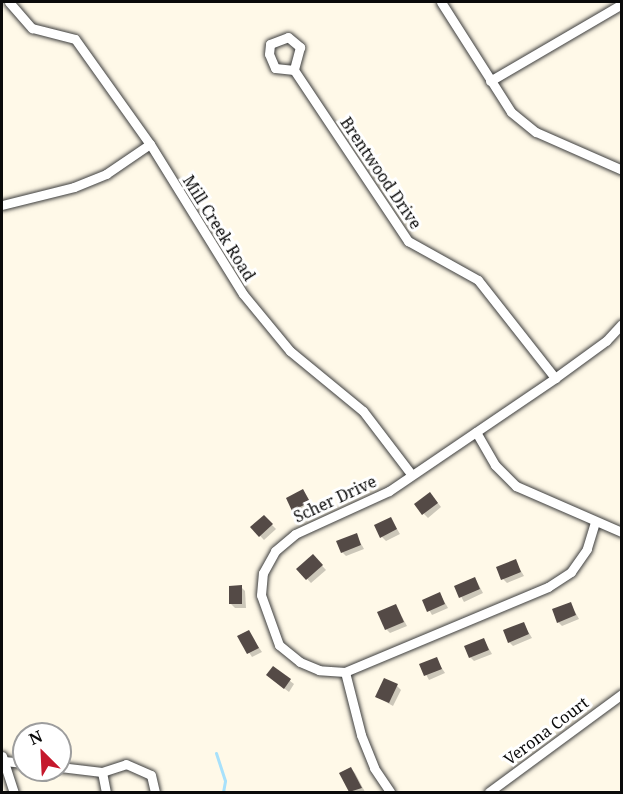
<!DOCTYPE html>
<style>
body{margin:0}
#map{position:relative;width:623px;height:794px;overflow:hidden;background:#fff9e8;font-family:"Noto Serif",serif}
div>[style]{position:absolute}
.shadow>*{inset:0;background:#0003}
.stream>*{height:3px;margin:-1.5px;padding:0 1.5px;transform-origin:1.5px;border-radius:1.5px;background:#a8e1fb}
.building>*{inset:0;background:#544a46}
.roads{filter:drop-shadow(0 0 2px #3d3d3d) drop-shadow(0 0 2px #3d3d3d)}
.minor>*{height:9px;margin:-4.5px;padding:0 4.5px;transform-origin:4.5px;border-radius:4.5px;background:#fff}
span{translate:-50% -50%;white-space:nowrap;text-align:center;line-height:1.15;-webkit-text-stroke:6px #fff;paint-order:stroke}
.street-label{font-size:16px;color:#0a0a0a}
.frame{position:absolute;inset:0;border:3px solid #0a0a0a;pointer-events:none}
.north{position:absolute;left:12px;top:722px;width:60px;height:60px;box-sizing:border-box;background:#fff;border:2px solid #9d9d9d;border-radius:50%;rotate:336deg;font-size:16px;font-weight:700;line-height:24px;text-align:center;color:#0a0a0a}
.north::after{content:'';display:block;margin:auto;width:21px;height:27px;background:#c5182c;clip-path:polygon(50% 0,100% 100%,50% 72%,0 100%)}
</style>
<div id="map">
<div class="shadow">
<div style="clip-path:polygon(303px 490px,313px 506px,297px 514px,293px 510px)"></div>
<div style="clip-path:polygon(434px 498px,441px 507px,428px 518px,424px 514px)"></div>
<div style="clip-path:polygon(264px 517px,276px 529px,264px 540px,252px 527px)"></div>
<div style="clip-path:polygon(391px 519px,400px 534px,386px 541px,382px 537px)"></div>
<div style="clip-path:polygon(356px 535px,364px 549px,346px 556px,342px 552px)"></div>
<div style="clip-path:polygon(313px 556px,326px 570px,311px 583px,298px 569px)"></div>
<div style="clip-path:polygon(515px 561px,524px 576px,507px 583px,503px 579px)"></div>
<div style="clip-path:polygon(475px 578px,483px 593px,464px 602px,456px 587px)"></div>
<div style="clip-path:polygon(241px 587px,245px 591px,246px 608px,235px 608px,231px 604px)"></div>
<div style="clip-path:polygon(440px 594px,448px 608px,432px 615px,424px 601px)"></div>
<div style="clip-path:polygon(570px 603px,579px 619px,562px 626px,558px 622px)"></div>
<div style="clip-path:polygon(396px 606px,407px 626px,390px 633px,386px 629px)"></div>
<div style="clip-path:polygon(523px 623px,532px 638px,513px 646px,509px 642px)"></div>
<div style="clip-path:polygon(248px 632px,262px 652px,252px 657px,239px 637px)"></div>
<div style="clip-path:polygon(484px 640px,492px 654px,474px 661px,470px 657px)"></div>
<div style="clip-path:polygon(436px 659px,445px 673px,429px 680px,421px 665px)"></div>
<div style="clip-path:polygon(273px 668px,294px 684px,289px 692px,272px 679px)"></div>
<div style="clip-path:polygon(397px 686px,401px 690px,393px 706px,377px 697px)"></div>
<div style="clip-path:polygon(351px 769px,355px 773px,365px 792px,351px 792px,341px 774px)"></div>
</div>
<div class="stream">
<div style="left:216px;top:753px;width:29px;rotate:72deg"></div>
<div style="left:225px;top:781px;width:11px;rotate:100deg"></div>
</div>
<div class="building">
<div style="clip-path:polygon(303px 489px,310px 502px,292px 511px,286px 498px)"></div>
<div style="clip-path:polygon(430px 492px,438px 503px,422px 515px,414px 504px)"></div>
<div style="clip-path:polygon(264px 515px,273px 524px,259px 537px,250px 527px)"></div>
<div style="clip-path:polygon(391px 517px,397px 529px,380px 538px,374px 525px)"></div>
<div style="clip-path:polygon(357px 533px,361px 545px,341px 553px,336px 541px)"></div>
<div style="clip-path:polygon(313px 554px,323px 565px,306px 580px,296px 569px)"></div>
<div style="clip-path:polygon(516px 559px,521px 572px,501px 580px,496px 567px)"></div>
<div style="clip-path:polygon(475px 577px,480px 589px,459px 598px,454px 586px)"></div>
<div style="clip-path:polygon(242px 585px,242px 604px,229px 604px,229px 586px)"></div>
<div style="clip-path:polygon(440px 592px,445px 604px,427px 612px,422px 600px)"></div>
<div style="clip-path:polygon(571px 602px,576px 615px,557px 623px,552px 609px)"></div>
<div style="clip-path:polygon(396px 604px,404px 622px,385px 630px,377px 612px)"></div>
<div style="clip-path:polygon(524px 622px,529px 634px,508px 643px,503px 630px)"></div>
<div style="clip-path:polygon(249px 630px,259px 648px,247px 654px,237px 636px)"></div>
<div style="clip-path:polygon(484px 638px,489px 650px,469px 658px,464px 646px)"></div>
<div style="clip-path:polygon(437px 657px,442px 669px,424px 676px,419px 664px)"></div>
<div style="clip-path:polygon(273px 666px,291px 679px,284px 689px,266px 675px)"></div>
<div style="clip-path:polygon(384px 678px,398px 684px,389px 703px,375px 697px)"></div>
<div style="clip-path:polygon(351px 767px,362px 788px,349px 792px,339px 773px)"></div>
</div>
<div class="roads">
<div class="minor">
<div style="left:9px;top:2px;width:35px;rotate:49deg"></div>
<div style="left:32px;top:28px;width:44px;rotate:14.3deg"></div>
<div style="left:75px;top:39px;width:129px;rotate:54.5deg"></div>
<div style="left:150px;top:144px;width:176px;rotate:58.2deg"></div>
<div style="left:243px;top:294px;width:74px;rotate:50.5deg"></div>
<div style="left:290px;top:351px;width:94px;rotate:39.4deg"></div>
<div style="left:363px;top:411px;width:79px;rotate:52.7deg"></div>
<div style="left:441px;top:2px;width:130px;rotate:57.5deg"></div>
<div style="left:511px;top:112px;width:32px;rotate:39deg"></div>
<div style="left:536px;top:132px;width:94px;rotate:23.8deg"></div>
<div style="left:294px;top:70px;width:19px;rotate:-174deg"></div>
<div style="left:275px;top:68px;width:15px;rotate:-113deg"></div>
<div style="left:269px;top:54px;width:10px;rotate:-84deg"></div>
<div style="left:270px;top:44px;width:19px;rotate:-21deg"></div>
<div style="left:288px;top:37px;width:16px;rotate:40deg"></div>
<div style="left:300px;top:47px;width:24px;rotate:105deg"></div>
<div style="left:294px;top:70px;width:206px;rotate:56.3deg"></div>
<div style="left:408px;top:241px;width:80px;rotate:29.1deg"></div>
<div style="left:478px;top:280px;width:125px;rotate:51.8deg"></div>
<div style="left:490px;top:81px;width:153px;rotate:-30.3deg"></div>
<div style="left:2px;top:205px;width:74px;rotate:-14deg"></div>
<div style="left:74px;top:187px;width:35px;rotate:-22deg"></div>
<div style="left:106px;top:174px;width:53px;rotate:-34.3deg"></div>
<div style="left:476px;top:432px;width:38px;rotate:60deg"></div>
<div style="left:495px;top:465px;width:30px;rotate:45deg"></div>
<div style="left:516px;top:486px;width:116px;rotate:23.5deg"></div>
<div style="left:595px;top:522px;width:28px;rotate:107deg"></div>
<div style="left:587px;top:549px;width:28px;rotate:125deg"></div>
<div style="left:571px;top:572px;width:27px;rotate:147deg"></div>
<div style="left:548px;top:587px;width:220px;rotate:157.3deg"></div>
<div style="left:345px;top:672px;width:26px;rotate:-176deg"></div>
<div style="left:319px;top:670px;width:21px;rotate:-157deg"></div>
<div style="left:300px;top:662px;width:27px;rotate:-141deg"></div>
<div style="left:279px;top:645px;width:53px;rotate:-109.8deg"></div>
<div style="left:261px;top:595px;width:22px;rotate:-85deg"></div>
<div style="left:263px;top:573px;width:25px;rotate:-61deg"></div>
<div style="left:275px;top:551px;width:26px;rotate:-40deg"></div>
<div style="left:295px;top:534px;width:103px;rotate:-24.6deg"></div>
<div style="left:389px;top:491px;width:201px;rotate:-34.2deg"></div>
<div style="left:555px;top:378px;width:63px;rotate:-36deg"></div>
<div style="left:606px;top:341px;width:23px;rotate:-47deg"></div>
<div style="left:345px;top:672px;width:65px;rotate:75.7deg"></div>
<div style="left:361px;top:735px;width:35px;rotate:68deg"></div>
<div style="left:374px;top:768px;width:29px;rotate:56deg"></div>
<div style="left:2px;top:756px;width:38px;rotate:72deg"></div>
<div style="left:4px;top:761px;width:20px;rotate:6deg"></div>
<div style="left:60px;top:767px;width:42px;rotate:6.8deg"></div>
<div style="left:102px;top:772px;width:25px;rotate:-18deg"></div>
<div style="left:126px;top:764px;width:27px;rotate:24deg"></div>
<div style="left:151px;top:775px;width:17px;rotate:77deg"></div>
<div style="left:102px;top:772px;width:20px;rotate:79deg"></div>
<div style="left:489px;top:792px;width:165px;rotate:-36.4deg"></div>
</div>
</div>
<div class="street-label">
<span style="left:381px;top:173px;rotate:56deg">Brentwood Drive</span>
<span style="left:219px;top:228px;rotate:58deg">Mill Creek Road</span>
<span style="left:335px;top:499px;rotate:-25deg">Scher Drive</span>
<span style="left:546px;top:731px;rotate:-37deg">Verona Court</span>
</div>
<div class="frame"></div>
<div class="north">N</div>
</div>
